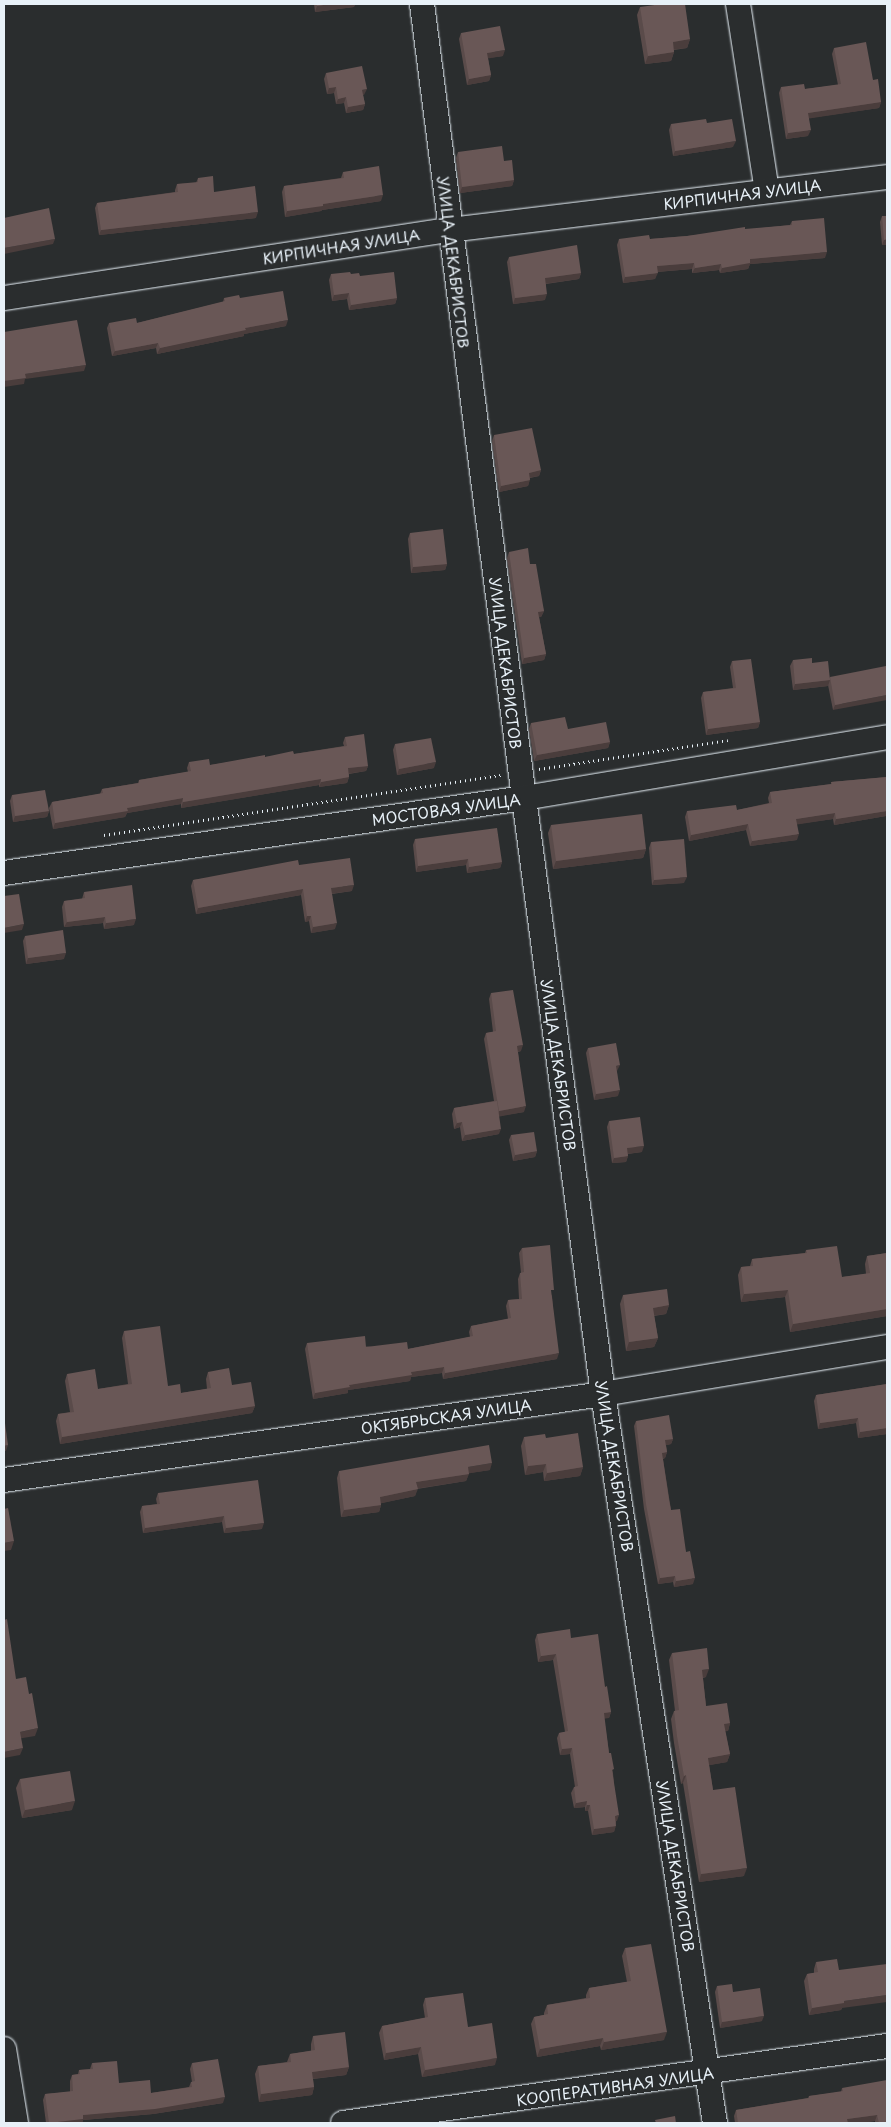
<!DOCTYPE html>
<meta charset="utf-8">
<style>
body{margin:0}
#map{position:relative;width:891px;height:2127px;overflow:hidden;background:#2a2d2e;font-family:"Playpen Sans",sans-serif}
div>[style]{position:absolute}
.path>*{height:3px;margin-top:-1.5px;transform-origin:0;background:repeating-linear-gradient(90deg,#e8f1f8 0 1px,transparent 0 5px)}
.roads{filter:drop-shadow(0 0 1px #e8f1f8) drop-shadow(0 0 1px #e8f1f8)}
.minor>*{height:24px;margin:-12px;padding:0 12px;transform-origin:12px;border-radius:12px;background:#2a2d2e}
.wall>*{inset:0;background:#5a4b4a}
.shaded-wall>*{inset:0;background:#4a3d3c}
.building>*{inset:0;background:#695756}
span{translate:-50% -50%;white-space:nowrap;text-align:center;line-height:1.15;-webkit-text-stroke:4px #2a2d2e;paint-order:stroke}
.street-label{font-size:15px;color:#e8f1f8}
.frame{position:absolute;inset:0;border:5px solid #e8f1f8;pointer-events:none}
</style>
<div id="map">
<div class="path">
<div style="left:539px;top:769px;width:191px;rotate:-8.7deg"></div>
<div style="left:104px;top:835px;width:402px;rotate:-8.6deg"></div>
</div>
<div class="roads">
<div class="minor">
<div style="left:422px;top:4px;width:801px;rotate:82.68deg"></div>
<div style="left:524px;top:798px;width:601px;rotate:82.45deg"></div>
<div style="left:603px;top:1394px;width:738px;rotate:81.27deg"></div>
<div style="left:738px;top:4px;width:189px;rotate:81.2deg"></div>
<div style="left:4px;top:298px;width:451px;rotate:-8.7deg"></div>
<div style="left:450px;top:230px;width:440px;rotate:-6.9deg"></div>
<div style="left:4px;top:873px;width:525px;rotate:-8.21deg"></div>
<div style="left:524px;top:798px;width:368px;rotate:-9.5deg"></div>
<div style="left:4px;top:1480px;width:605px;rotate:-8.17deg"></div>
<div style="left:603px;top:1394px;width:288px;rotate:-9.4deg"></div>
<div style="left:4px;top:2049px;width:75px;rotate:80.8deg"></div>
<div style="left:343px;top:2123px;width:549px;rotate:-8.06deg"></div>
</div>
</div>
<div class="wall">
<div style="clip-path:polygon(314px 4px,355px 4px,354px 7px,315px 12px)"></div>
<div style="clip-path:polygon(640px 7px,690px 39px,687px 48px,674px 50px,674px 52px,671px 61px,645px 64px,637px 15px)"></div>
<div style="clip-path:polygon(461px 33px,503px 56px,488px 58px,491px 75px,489px 81px,467px 85px,459px 39px)"></div>
<div style="clip-path:polygon(834px 48px,873px 80px,881px 102px,879px 108px,809px 118px,808px 136px,786px 139px,779px 93px,781px 87px,805px 89px,838px 85px,832px 54px)"></div>
<div style="clip-path:polygon(326px 73px,364px 95px,363px 95px,365px 104px,363px 110px,346px 113px,344px 103px,336px 104px,334px 93px,327px 94px,324px 79px)"></div>
<div style="clip-path:polygon(671px 124px,733px 147px,673px 156px,669px 130px)"></div>
<div style="clip-path:polygon(458px 152px,514px 180px,512px 186px,460px 193px,456px 158px)"></div>
<div style="clip-path:polygon(343px 172px,381px 201px,322px 210px,321px 211px,285px 217px,282px 192px,284px 186px,341px 178px)"></div>
<div style="clip-path:polygon(198px 178px,214px 192px,256px 218px,99px 235px,95px 208px,97px 203px,175px 192px,175px 190px,177px 184px,196px 183px)"></div>
<div style="clip-path:polygon(882px 216px,887px 216px,887px 245px,882px 245px,880px 222px)"></div>
<div style="clip-path:polygon(792px 221px,825px 258px,750px 264px,748px 269px,720px 273px,719px 270px,692px 273px,692px 269px,657px 272px,655px 279px,623px 283px,617px 245px,619px 239px,650px 239px,687px 236px,790px 225px)"></div>
<div style="clip-path:polygon(509px 257px,581px 273px,579px 279px,546px 284px,545px 300px,513px 304px,507px 262px)"></div>
<div style="clip-path:polygon(331px 274px,351px 274px,360px 276px,397px 298px,395px 304px,349px 310px,347px 299px,332px 301px,329px 280px)"></div>
<div style="clip-path:polygon(224px 298px,240px 298px,286px 326px,244px 334px,244px 336px,157px 354px,156px 348px,112px 356px,107px 328px,109px 323px,137px 323px,223px 302px)"></div>
<div style="clip-path:polygon(494px 435px,541px 470px,539px 476px,530px 478px,528px 486px,499px 492px,492px 441px)"></div>
<div style="clip-path:polygon(410px 533px,447px 564px,445px 570px,411px 573px,408px 539px)"></div>
<div style="clip-path:polygon(509px 552px,530px 564px,544px 611px,541px 617px,539px 617px,546px 654px,544px 660px,522px 664px,507px 558px)"></div>
<div style="clip-path:polygon(793px 660px,812px 663px,830px 678px,887px 671px,833px 710px,828px 685px,828px 686px,793px 690px,790px 666px)"></div>
<div style="clip-path:polygon(732px 661px,760px 722px,758px 728px,706px 735px,701px 698px,703px 692px,733px 688px,730px 667px)"></div>
<div style="clip-path:polygon(531px 723px,568px 729px,610px 742px,608px 748px,534px 761px,529px 729px)"></div>
<div style="clip-path:polygon(345px 737px,368px 766px,366px 771px,349px 774px,349px 777px,347px 783px,319px 787px,319px 785px,181px 808px,181px 804px,127px 813px,125px 817px,53px 829px,49px 808px,52px 802px,100px 794px,102px 789px,138px 783px,139px 780px,188px 772px,187px 768px,189px 762px,210px 765px,265px 757px,294px 754px,344px 746px,343px 743px)"></div>
<div style="clip-path:polygon(395px 744px,434px 768px,397px 775px,393px 750px)"></div>
<div style="clip-path:polygon(887px 777px,887px 821px,886px 816px,834px 825px,833px 819px,797px 824px,797px 840px,750px 846px,746px 830px,689px 841px,685px 817px,687px 811px,737px 810px,769px 803px,768px 798px,770px 792px,831px 784px,831px 782px)"></div>
<div style="clip-path:polygon(12px 795px,49px 811px,47px 817px,13px 822px,10px 801px)"></div>
<div style="clip-path:polygon(551px 825px,646px 849px,643px 858px,553px 869px,548px 833px)"></div>
<div style="clip-path:polygon(415px 839px,502px 862px,500px 868px,467px 873px,466px 865px,416px 872px,413px 845px)"></div>
<div style="clip-path:polygon(651px 842px,684px 883px,652px 885px,649px 848px)"></div>
<div style="clip-path:polygon(299px 865px,352px 891px,332px 894px,335px 929px,311px 933px,309px 921px,305px 922px,301px 895px,196px 914px,191px 886px,193px 880px)"></div>
<div style="clip-path:polygon(84px 892px,134px 925px,104px 929px,103px 923px,64px 927px,62px 907px,64px 901px,82px 899px)"></div>
<div style="clip-path:polygon(25px 936px,64px 959px,26px 964px,23px 941px)"></div>
<div style="clip-path:polygon(491px 993px,521px 1051px,518px 1052px,524px 1112px,499px 1116px,499px 1134px,462px 1141px,460px 1127px,454px 1129px,452px 1114px,454px 1108px,494px 1101px,484px 1039px,486px 1033px,493px 1032px,489px 999px)"></div>
<div style="clip-path:polygon(588px 1048px,617px 1071px,618px 1096px,594px 1100px,586px 1053px)"></div>
<div style="clip-path:polygon(609px 1121px,642px 1152px,628px 1154px,628px 1156px,626px 1162px,612px 1163px,607px 1127px)"></div>
<div style="clip-path:polygon(511px 1135px,537px 1151px,535px 1157px,513px 1161px,509px 1140px)"></div>
<div style="clip-path:polygon(522px 1248px,552px 1296px,557px 1359px,443px 1379px,442px 1373px,411px 1377px,410px 1381px,348px 1390px,348px 1393px,313px 1399px,305px 1349px,307px 1343px,408px 1349px,470px 1337px,469px 1332px,471px 1326px,508px 1319px,506px 1306px,508px 1300px,519px 1299px,518px 1279px,520px 1273px,521px 1273px,519px 1253px)"></div>
<div style="clip-path:polygon(806px 1250px,842px 1277px,866px 1274px,865px 1264px,867px 1256px,887px 1253px,887px 1316px,790px 1332px,785px 1297px,741px 1302px,738px 1275px,741px 1267px,750px 1266px,752px 1259px,805px 1253px)"></div>
<div style="clip-path:polygon(623px 1295px,669px 1305px,666px 1314px,654px 1316px,658px 1338px,654px 1347px,626px 1351px,620px 1304px)"></div>
<div style="clip-path:polygon(124px 1331px,168px 1386px,181px 1393px,207px 1389px,206px 1379px,208px 1372px,232px 1385px,255px 1406px,252px 1413px,60px 1444px,56px 1421px,58px 1414px,70px 1412px,65px 1381px,67px 1374px,98px 1389px,128px 1384px,122px 1338px)"></div>
<div style="clip-path:polygon(887px 1384px,887px 1434px,858px 1438px,856px 1423px,818px 1429px,814px 1401px,816px 1395px)"></div>
<div style="clip-path:polygon(636px 1421px,673px 1439px,671px 1444px,666px 1445px,667px 1452px,665px 1458px,663px 1459px,671px 1510px,686px 1552px,693px 1584px,674px 1587px,673px 1582px,658px 1584px,644px 1509px,634px 1426px)"></div>
<div style="clip-path:polygon(524px 1437px,546px 1438px,583px 1467px,580px 1476px,544px 1481px,543px 1472px,525px 1475px,521px 1446px)"></div>
<div style="clip-path:polygon(490px 1470px,469px 1473px,466px 1481px,417px 1489px,415px 1496px,381px 1503px,381px 1505px,379px 1512px,341px 1517px,337px 1478px,339px 1471px)"></div>
<div style="clip-path:polygon(158px 1493px,262px 1529px,224px 1533px,222px 1522px,143px 1533px,140px 1512px,142px 1506px,157px 1504px,156px 1499px)"></div>
<div style="clip-path:polygon(537px 1634px,571px 1638px,605px 1687px,611px 1712px,609px 1718px,604px 1718px,609px 1753px,613px 1773px,617px 1821px,616px 1821px,614px 1832px,592px 1835px,588px 1811px,585px 1811px,585px 1807px,574px 1808px,571px 1793px,574px 1787px,575px 1787px,570px 1754px,560px 1755px,557px 1738px,559px 1733px,565px 1732px,553px 1660px,538px 1662px,535px 1640px)"></div>
<div style="clip-path:polygon(672px 1653px,706px 1677px,703px 1678px,706px 1706px,730px 1723px,728px 1731px,725px 1731px,730px 1754px,727px 1762px,709px 1765px,713px 1790px,744px 1876px,699px 1882px,683px 1783px,681px 1784px,674px 1743px,671px 1719px,674px 1711px,675px 1711px,669px 1660px)"></div>
<div style="clip-path:polygon(20px 1779px,72px 1810px,22px 1818px,16px 1788px)"></div>
<div style="clip-path:polygon(625px 1948px,664px 2040px,601px 2050px,600px 2046px,537px 2057px,531px 2024px,534px 2017px,544px 2015px,544px 2013px,547px 2005px,586px 1998px,586px 1995px,589px 1988px,627px 1982px,622px 1956px)"></div>
<div style="clip-path:polygon(816px 1962px,842px 2008px,841px 2010px,809px 2015px,804px 1981px,807px 1974px,814px 1973px,814px 1969px)"></div>
<div style="clip-path:polygon(717px 1986px,733px 1992px,762px 2021px,720px 2028px,715px 1992px)"></div>
<div style="clip-path:polygon(425px 1998px,468px 2027px,495px 2065px,422px 2077px,418px 2054px,384px 2060px,379px 2033px,382px 2026px,425px 2018px,423px 2005px)"></div>
<div style="clip-path:polygon(313px 2036px,349px 2067px,346px 2075px,313px 2079px,314px 2087px,312px 2095px,259px 2102px,255px 2074px,258px 2066px,287px 2062px,290px 2054px,311px 2051px,311px 2044px)"></div>
<div style="clip-path:polygon(92px 2063px,119px 2083px,151px 2093px,189px 2087px,191px 2082px,192px 2082px,190px 2069px,192px 2063px,223px 2103px,153px 2114px,83px 2120px,82px 2123px,46px 2123px,43px 2100px,45px 2094px,70px 2092px,70px 2081px,72px 2075px,78px 2074px,79px 2070px,90px 2069px)"></div>
<div style="clip-path:polygon(842px 2088px,887px 2123px,875px 2123px,875px 2121px,858px 2123px,735px 2123px,734px 2116px,736px 2110px,808px 2098px,809px 2096px,841px 2092px)"></div>
</div>
<div class="shaded-wall">
<div style="clip-path:polygon(330px 4px,355px 4px,354px 7px,315px 12px,317px 6px)"></div>
<div style="clip-path:polygon(690px 39px,687px 48px,669px 50px,673px 42px)"></div>
<div style="clip-path:polygon(505px 50px,503px 56px,485px 59px,487px 53px)"></div>
<div style="clip-path:polygon(674px 52px,671px 61px,645px 64px,648px 56px)"></div>
<div style="clip-path:polygon(491px 75px,489px 81px,467px 85px,469px 79px)"></div>
<div style="clip-path:polygon(336px 87px,334px 93px,327px 94px,329px 88px)"></div>
<div style="clip-path:polygon(367px 89px,364px 95px,360px 95px,362px 90px)"></div>
<div style="clip-path:polygon(346px 97px,344px 103px,336px 104px,338px 99px)"></div>
<div style="clip-path:polygon(881px 102px,879px 108px,806px 119px,808px 113px)"></div>
<div style="clip-path:polygon(365px 104px,363px 110px,346px 113px,348px 107px)"></div>
<div style="clip-path:polygon(811px 130px,808px 136px,786px 139px,788px 133px)"></div>
<div style="clip-path:polygon(736px 141px,733px 147px,673px 156px,675px 151px)"></div>
<div style="clip-path:polygon(514px 180px,512px 186px,460px 193px,462px 187px)"></div>
<div style="clip-path:polygon(383px 195px,381px 201px,322px 210px,321px 211px,285px 217px,287px 211px,323px 204px)"></div>
<div style="clip-path:polygon(258px 212px,256px 218px,99px 235px,101px 230px)"></div>
<div style="clip-path:polygon(55px 239px,53px 244px,4px 254px,4px 248px)"></div>
<div style="clip-path:polygon(887px 239px,887px 245px,882px 245px,884px 240px)"></div>
<div style="clip-path:polygon(827px 252px,825px 258px,750px 264px,748px 269px,720px 273px,722px 268px,750px 259px)"></div>
<div style="clip-path:polygon(694px 263px,692px 269px,655px 272px,657px 266px)"></div>
<div style="clip-path:polygon(721px 264px,719px 270px,692px 273px,695px 268px)"></div>
<div style="clip-path:polygon(581px 273px,579px 279px,543px 284px,545px 278px)"></div>
<div style="clip-path:polygon(658px 273px,655px 279px,623px 283px,625px 277px)"></div>
<div style="clip-path:polygon(349px 293px,347px 299px,332px 301px,334px 295px)"></div>
<div style="clip-path:polygon(547px 294px,545px 300px,513px 304px,515px 298px)"></div>
<div style="clip-path:polygon(397px 298px,395px 304px,349px 310px,351px 305px)"></div>
<div style="clip-path:polygon(288px 320px,286px 326px,244px 334px,244px 336px,157px 354px,160px 348px,245px 328px)"></div>
<div style="clip-path:polygon(158px 343px,156px 348px,112px 356px,115px 351px)"></div>
<div style="clip-path:polygon(86px 365px,84px 371px,25px 379px,24px 384px,4px 387px,4px 381px,25px 374px)"></div>
<div style="clip-path:polygon(541px 470px,539px 476px,527px 478px,529px 473px)"></div>
<div style="clip-path:polygon(530px 480px,528px 486px,499px 492px,501px 486px)"></div>
<div style="clip-path:polygon(447px 564px,445px 570px,411px 573px,413px 567px)"></div>
<div style="clip-path:polygon(544px 611px,541px 617px,536px 618px,538px 612px)"></div>
<div style="clip-path:polygon(546px 654px,544px 660px,522px 664px,524px 658px)"></div>
<div style="clip-path:polygon(830px 680px,828px 686px,793px 690px,795px 684px)"></div>
<div style="clip-path:polygon(887px 695px,887px 700px,833px 710px,835px 705px)"></div>
<div style="clip-path:polygon(760px 722px,758px 728px,706px 735px,708px 729px)"></div>
<div style="clip-path:polygon(610px 742px,608px 748px,534px 761px,537px 755px)"></div>
<div style="clip-path:polygon(436px 762px,434px 768px,397px 775px,399px 769px)"></div>
<div style="clip-path:polygon(368px 766px,366px 771px,346px 774px,348px 768px)"></div>
<div style="clip-path:polygon(349px 777px,347px 783px,319px 787px,321px 782px)"></div>
<div style="clip-path:polygon(321px 779px,319px 785px,181px 808px,183px 802px)"></div>
<div style="clip-path:polygon(183px 798px,181px 804px,127px 813px,125px 817px,53px 829px,55px 823px,127px 808px)"></div>
<div style="clip-path:polygon(49px 811px,47px 817px,13px 822px,15px 816px)"></div>
<div style="clip-path:polygon(887px 811px,886px 816px,834px 825px,836px 819px)"></div>
<div style="clip-path:polygon(835px 813px,833px 819px,794px 825px,796px 819px)"></div>
<div style="clip-path:polygon(748px 824px,746px 830px,689px 841px,691px 835px)"></div>
<div style="clip-path:polygon(799px 834px,797px 840px,750px 846px,752px 841px)"></div>
<div style="clip-path:polygon(646px 849px,643px 858px,553px 869px,556px 861px)"></div>
<div style="clip-path:polygon(468px 859px,466px 865px,416px 872px,418px 866px)"></div>
<div style="clip-path:polygon(502px 862px,500px 868px,467px 873px,469px 867px)"></div>
<div style="clip-path:polygon(687px 877px,684px 883px,652px 885px,654px 880px)"></div>
<div style="clip-path:polygon(354px 885px,352px 891px,329px 894px,331px 888px)"></div>
<div style="clip-path:polygon(303px 889px,301px 895px,196px 914px,198px 908px)"></div>
<div style="clip-path:polygon(307px 916px,311px 916px,309px 921px,305px 922px)"></div>
<div style="clip-path:polygon(105px 917px,103px 923px,64px 927px,67px 922px)"></div>
<div style="clip-path:polygon(136px 919px,134px 925px,104px 929px,106px 923px)"></div>
<div style="clip-path:polygon(337px 923px,335px 929px,311px 933px,313px 927px)"></div>
<div style="clip-path:polygon(24px 924px,22px 930px,4px 933px,4px 928px)"></div>
<div style="clip-path:polygon(66px 953px,64px 959px,26px 964px,28px 958px)"></div>
<div style="clip-path:polygon(523px 1045px,521px 1051px,515px 1052px,517px 1046px)"></div>
<div style="clip-path:polygon(620px 1065px,617px 1071px,614px 1072px,616px 1066px)"></div>
<div style="clip-path:polygon(620px 1090px,618px 1096px,594px 1100px,596px 1094px)"></div>
<div style="clip-path:polygon(526px 1106px,524px 1112px,497px 1117px,499px 1111px)"></div>
<div style="clip-path:polygon(462px 1122px,460px 1127px,454px 1129px,457px 1123px)"></div>
<div style="clip-path:polygon(501px 1129px,499px 1134px,462px 1141px,465px 1135px)"></div>
<div style="clip-path:polygon(644px 1146px,642px 1152px,625px 1154px,627px 1148px)"></div>
<div style="clip-path:polygon(537px 1151px,535px 1157px,513px 1161px,515px 1155px)"></div>
<div style="clip-path:polygon(628px 1156px,626px 1162px,612px 1163px,614px 1158px)"></div>
<div style="clip-path:polygon(788px 1290px,785px 1297px,741px 1302px,744px 1294px)"></div>
<div style="clip-path:polygon(669px 1305px,666px 1314px,650px 1316px,653px 1308px)"></div>
<div style="clip-path:polygon(887px 1309px,887px 1316px,790px 1332px,793px 1324px)"></div>
<div style="clip-path:polygon(658px 1338px,654px 1347px,626px 1351px,629px 1342px)"></div>
<div style="clip-path:polygon(559px 1353px,557px 1359px,443px 1379px,445px 1373px)"></div>
<div style="clip-path:polygon(444px 1367px,442px 1373px,411px 1377px,410px 1381px,348px 1390px,348px 1393px,313px 1399px,315px 1393px,349px 1385px,411px 1372px)"></div>
<div style="clip-path:polygon(255px 1406px,252px 1413px,60px 1444px,62px 1437px)"></div>
<div style="clip-path:polygon(858px 1418px,856px 1423px,818px 1429px,820px 1423px)"></div>
<div style="clip-path:polygon(887px 1428px,887px 1434px,858px 1438px,860px 1432px)"></div>
<div style="clip-path:polygon(673px 1439px,671px 1444px,663px 1446px,665px 1440px)"></div>
<div style="clip-path:polygon(8px 1445px,6px 1451px,4px 1451px,4px 1446px)"></div>
<div style="clip-path:polygon(667px 1452px,665px 1458px,660px 1459px,662px 1453px)"></div>
<div style="clip-path:polygon(492px 1463px,490px 1470px,465px 1474px,468px 1467px)"></div>
<div style="clip-path:polygon(546px 1464px,543px 1472px,525px 1475px,528px 1466px)"></div>
<div style="clip-path:polygon(583px 1467px,580px 1476px,544px 1481px,547px 1473px)"></div>
<div style="clip-path:polygon(469px 1474px,466px 1481px,414px 1489px,416px 1482px)"></div>
<div style="clip-path:polygon(418px 1489px,415px 1496px,378px 1504px,380px 1497px)"></div>
<div style="clip-path:polygon(381px 1505px,379px 1512px,341px 1517px,344px 1510px)"></div>
<div style="clip-path:polygon(224px 1516px,222px 1522px,143px 1533px,145px 1528px)"></div>
<div style="clip-path:polygon(264px 1523px,262px 1529px,224px 1533px,226px 1528px)"></div>
<div style="clip-path:polygon(14px 1541px,11px 1550px,4px 1551px,4px 1543px)"></div>
<div style="clip-path:polygon(675px 1576px,673px 1582px,658px 1584px,660px 1578px)"></div>
<div style="clip-path:polygon(695px 1578px,693px 1584px,674px 1587px,676px 1581px)"></div>
<div style="clip-path:polygon(556px 1654px,553px 1660px,538px 1662px,541px 1656px)"></div>
<div style="clip-path:polygon(709px 1669px,706px 1677px,699px 1678px,702px 1670px)"></div>
<div style="clip-path:polygon(611px 1712px,609px 1718px,602px 1719px,604px 1713px)"></div>
<div style="clip-path:polygon(730px 1723px,728px 1731px,721px 1732px,724px 1724px)"></div>
<div style="clip-path:polygon(38px 1728px,35px 1736px,17px 1739px,20px 1732px)"></div>
<div style="clip-path:polygon(23px 1748px,20px 1755px,4px 1758px,4px 1752px)"></div>
<div style="clip-path:polygon(572px 1748px,570px 1754px,560px 1755px,562px 1749px)"></div>
<div style="clip-path:polygon(730px 1754px,727px 1762px,705px 1766px,708px 1758px)"></div>
<div style="clip-path:polygon(686px 1775px,683px 1783px,681px 1784px,684px 1776px)"></div>
<div style="clip-path:polygon(75px 1801px,72px 1810px,22px 1818px,25px 1810px)"></div>
<div style="clip-path:polygon(587px 1801px,585px 1807px,574px 1808px,576px 1803px)"></div>
<div style="clip-path:polygon(587px 1805px,590px 1805px,588px 1811px,585px 1811px)"></div>
<div style="clip-path:polygon(619px 1815px,617px 1821px,613px 1822px,615px 1816px)"></div>
<div style="clip-path:polygon(616px 1826px,614px 1832px,592px 1835px,594px 1829px)"></div>
<div style="clip-path:polygon(747px 1868px,744px 1876px,699px 1882px,701px 1874px)"></div>
<div style="clip-path:polygon(887px 1995px,887px 2002px,842px 2008px,841px 2010px,809px 2015px,812px 2008px,844px 2001px)"></div>
<div style="clip-path:polygon(764px 2016px,762px 2021px,720px 2028px,722px 2022px)"></div>
<div style="clip-path:polygon(667px 2032px,664px 2040px,601px 2050px,604px 2042px)"></div>
<div style="clip-path:polygon(603px 2038px,600px 2046px,537px 2057px,540px 2049px)"></div>
<div style="clip-path:polygon(421px 2047px,418px 2054px,384px 2060px,386px 2053px)"></div>
<div style="clip-path:polygon(497px 2058px,495px 2065px,422px 2077px,425px 2070px)"></div>
<div style="clip-path:polygon(349px 2067px,346px 2075px,310px 2079px,312px 2072px)"></div>
<div style="clip-path:polygon(314px 2087px,312px 2095px,259px 2102px,261px 2094px)"></div>
<div style="clip-path:polygon(225px 2097px,223px 2103px,153px 2114px,83px 2120px,82px 2123px,48px 2123px,83px 2115px)"></div>
<div style="clip-path:polygon(877px 2115px,875px 2121px,858px 2123px,845px 2123px,847px 2119px)"></div>
</div>
<div class="building">
<div style="clip-path:polygon(317px 4px,330px 4px,317px 6px)"></div>
<div style="clip-path:polygon(662px 4px,685px 4px,690px 39px,673px 42px,674px 52px,648px 56px,640px 7px)"></div>
<div style="clip-path:polygon(500px 26px,505px 50px,487px 53px,491px 75px,469px 79px,461px 33px)"></div>
<div style="clip-path:polygon(866px 42px,873px 80px,878px 79px,881px 102px,808px 113px,811px 130px,788px 133px,781px 87px,804px 84px,805px 89px,841px 84px,834px 48px)"></div>
<div style="clip-path:polygon(362px 66px,367px 89px,362px 90px,365px 104px,348px 107px,346px 97px,338px 99px,336px 87px,329px 88px,326px 73px)"></div>
<div style="clip-path:polygon(706px 119px,707px 123px,732px 119px,736px 141px,675px 151px,671px 124px)"></div>
<div style="clip-path:polygon(502px 146px,504px 161px,512px 160px,514px 180px,462px 187px,458px 152px)"></div>
<div style="clip-path:polygon(379px 166px,383px 195px,323px 204px,323px 206px,287px 211px,284px 186px,344px 178px,343px 172px)"></div>
<div style="clip-path:polygon(213px 176px,214px 192px,255px 186px,258px 212px,101px 230px,97px 203px,178px 192px,177px 184px,198px 182px,198px 178px)"></div>
<div style="clip-path:polygon(49px 208px,55px 239px,4px 248px,4px 218px)"></div>
<div style="clip-path:polygon(882px 216px,887px 216px,887px 239px,884px 240px)"></div>
<div style="clip-path:polygon(824px 218px,827px 252px,750px 259px,750px 263px,722px 268px,721px 264px,695px 268px,694px 263px,657px 266px,658px 273px,625px 277px,619px 239px,649px 235px,650px 239px,687px 236px,745px 227px,745px 229px,792px 225px,792px 221px)"></div>
<div style="clip-path:polygon(577px 245px,581px 273px,545px 278px,547px 294px,515px 298px,509px 257px)"></div>
<div style="clip-path:polygon(350px 272px,351px 274px,359px 273px,360px 276px,394px 272px,397px 298px,351px 305px,349px 293px,334px 295px,331px 274px)"></div>
<div style="clip-path:polygon(283px 291px,288px 320px,245px 328px,246px 330px,160px 348px,158px 343px,115px 351px,109px 323px,136px 318px,137px 323px,225px 301px,224px 298px,239px 295px,240px 298px)"></div>
<div style="clip-path:polygon(77px 320px,86px 365px,25px 374px,26px 378px,4px 381px,4px 332px)"></div>
<div style="clip-path:polygon(532px 428px,541px 470px,529px 473px,530px 480px,501px 486px,494px 435px)"></div>
<div style="clip-path:polygon(443px 529px,447px 564px,413px 567px,410px 533px)"></div>
<div style="clip-path:polygon(528px 548px,530px 564px,536px 564px,544px 611px,538px 612px,546px 654px,524px 658px,509px 552px)"></div>
<div style="clip-path:polygon(812px 658px,812px 663px,828px 661px,830px 680px,795px 684px,793px 660px)"></div>
<div style="clip-path:polygon(751px 659px,760px 722px,708px 729px,703px 692px,736px 688px,732px 661px)"></div>
<div style="clip-path:polygon(886px 666px,887px 671px,887px 695px,835px 705px,830px 677px)"></div>
<div style="clip-path:polygon(565px 717px,568px 729px,606px 722px,610px 742px,537px 755px,531px 723px)"></div>
<div style="clip-path:polygon(364px 734px,368px 766px,348px 768px,349px 777px,321px 782px,321px 779px,183px 802px,183px 798px,127px 808px,128px 811px,55px 823px,52px 802px,103px 793px,102px 789px,139px 783px,139px 780px,191px 771px,189px 762px,209px 759px,210px 765px,265px 755px,265px 757px,293px 751px,294px 754px,347px 746px,345px 737px)"></div>
<div style="clip-path:polygon(431px 738px,436px 762px,399px 769px,395px 744px)"></div>
<div style="clip-path:polygon(887px 777px,887px 811px,836px 819px,835px 813px,796px 819px,799px 834px,752px 841px,748px 824px,691px 835px,687px 811px,736px 805px,737px 810px,772px 803px,770px 792px,832px 784px,831px 782px)"></div>
<div style="clip-path:polygon(45px 790px,49px 811px,15px 816px,12px 795px)"></div>
<div style="clip-path:polygon(642px 814px,646px 849px,556px 861px,551px 825px)"></div>
<div style="clip-path:polygon(497px 828px,502px 862px,469px 867px,468px 859px,418px 866px,415px 839px)"></div>
<div style="clip-path:polygon(684px 839px,687px 877px,654px 880px,651px 842px)"></div>
<div style="clip-path:polygon(350px 858px,354px 885px,331px 888px,337px 923px,313px 927px,311px 916px,307px 916px,303px 889px,198px 908px,193px 880px,298px 860px,299px 865px)"></div>
<div style="clip-path:polygon(132px 885px,136px 919px,106px 923px,105px 917px,67px 922px,64px 901px,85px 898px,84px 892px)"></div>
<div style="clip-path:polygon(19px 894px,24px 924px,4px 928px,4px 896px)"></div>
<div style="clip-path:polygon(63px 930px,66px 953px,28px 958px,25px 936px)"></div>
<div style="clip-path:polygon(513px 990px,523px 1045px,517px 1046px,526px 1106px,499px 1111px,486px 1033px,496px 1031px,491px 993px)"></div>
<div style="clip-path:polygon(616px 1043px,620px 1065px,616px 1066px,620px 1090px,596px 1094px,588px 1048px)"></div>
<div style="clip-path:polygon(497px 1101px,501px 1129px,465px 1135px,462px 1122px,457px 1123px,454px 1108px)"></div>
<div style="clip-path:polygon(640px 1117px,644px 1146px,627px 1148px,628px 1156px,614px 1158px,609px 1121px)"></div>
<div style="clip-path:polygon(534px 1132px,537px 1151px,515px 1155px,511px 1135px)"></div>
<div style="clip-path:polygon(550px 1245px,554px 1290px,551px 1290px,559px 1353px,445px 1373px,444px 1367px,411px 1372px,412px 1375px,349px 1385px,350px 1387px,315px 1393px,307px 1343px,365px 1336px,366px 1347px,407px 1342px,408px 1349px,473px 1336px,471px 1326px,511px 1318px,508px 1300px,522px 1299px,520px 1273px,524px 1272px,522px 1248px)"></div>
<div style="clip-path:polygon(837px 1246px,842px 1277px,870px 1273px,867px 1256px,887px 1253px,887px 1309px,793px 1324px,788px 1290px,744px 1294px,741px 1267px,753px 1266px,752px 1259px,807px 1253px,806px 1250px)"></div>
<div style="clip-path:polygon(667px 1289px,669px 1305px,653px 1308px,658px 1338px,629px 1342px,623px 1295px)"></div>
<div style="clip-path:polygon(160px 1326px,168px 1386px,180px 1384px,181px 1393px,211px 1388px,208px 1372px,229px 1368px,232px 1385px,251px 1382px,255px 1406px,62px 1437px,58px 1414px,74px 1412px,67px 1374px,95px 1369px,98px 1389px,132px 1384px,124px 1331px)"></div>
<div style="clip-path:polygon(887px 1384px,887px 1428px,860px 1432px,858px 1418px,820px 1423px,816px 1395px)"></div>
<div style="clip-path:polygon(669px 1415px,673px 1439px,665px 1440px,667px 1452px,662px 1453px,669px 1500px,671px 1510px,680px 1509px,686px 1552px,690px 1551px,695px 1578px,676px 1581px,675px 1576px,660px 1578px,646px 1504px,636px 1421px)"></div>
<div style="clip-path:polygon(4px 1416px,8px 1445px,4px 1446px)"></div>
<div style="clip-path:polygon(578px 1433px,583px 1467px,547px 1473px,546px 1464px,528px 1466px,524px 1437px,545px 1434px,546px 1438px)"></div>
<div style="clip-path:polygon(489px 1445px,492px 1463px,468px 1467px,469px 1474px,416px 1482px,418px 1489px,380px 1497px,381px 1505px,344px 1510px,339px 1471px)"></div>
<div style="clip-path:polygon(258px 1480px,264px 1523px,226px 1528px,224px 1516px,145px 1528px,142px 1506px,160px 1504px,158px 1493px)"></div>
<div style="clip-path:polygon(8px 1508px,14px 1541px,4px 1543px,4px 1509px)"></div>
<div style="clip-path:polygon(7px 1619px,16px 1679px,26px 1677px,29px 1694px,32px 1693px,38px 1728px,20px 1732px,23px 1748px,4px 1752px,4px 1620px)"></div>
<div style="clip-path:polygon(570px 1629px,571px 1638px,598px 1634px,605px 1687px,607px 1686px,611px 1712px,604px 1713px,609px 1753px,611px 1753px,614px 1769px,612px 1770px,619px 1815px,615px 1816px,616px 1826px,594px 1829px,590px 1805px,587px 1805px,587px 1801px,576px 1803px,574px 1787px,578px 1786px,572px 1748px,562px 1749px,559px 1733px,568px 1731px,556px 1654px,541px 1656px,537px 1634px)"></div>
<div style="clip-path:polygon(707px 1648px,709px 1669px,702px 1670px,706px 1706px,727px 1703px,730px 1723px,724px 1724px,730px 1754px,708px 1758px,713px 1790px,735px 1787px,747px 1868px,701px 1874px,686px 1775px,684px 1776px,677px 1736px,674px 1711px,679px 1710px,672px 1653px)"></div>
<div style="clip-path:polygon(70px 1771px,75px 1801px,25px 1810px,20px 1779px)"></div>
<div style="clip-path:polygon(651px 1944px,667px 2032px,604px 2042px,603px 2038px,540px 2049px,534px 2017px,548px 2014px,547px 2005px,590px 1998px,589px 1988px,631px 1981px,625px 1948px)"></div>
<div style="clip-path:polygon(837px 1959px,839px 1970px,887px 1964px,887px 1995px,844px 2001px,844px 2003px,812px 2008px,807px 1974px,818px 1972px,816px 1962px)"></div>
<div style="clip-path:polygon(732px 1984px,733px 1992px,760px 1988px,764px 2016px,722px 2022px,717px 1986px)"></div>
<div style="clip-path:polygon(463px 1993px,468px 2027px,492px 2023px,497px 2058px,425px 2070px,421px 2047px,386px 2053px,382px 2026px,428px 2017px,425px 1998px)"></div>
<div style="clip-path:polygon(345px 2032px,349px 2067px,312px 2072px,314px 2087px,261px 2094px,258px 2066px,291px 2062px,290px 2054px,315px 2050px,313px 2036px)"></div>
<div style="clip-path:polygon(218px 2059px,225px 2097px,155px 2109px,83px 2115px,83px 2119px,49px 2123px,45px 2094px,73px 2091px,72px 2075px,80px 2074px,79px 2070px,93px 2069px,92px 2063px,117px 2061px,119px 2083px,150px 2080px,151px 2093px,192px 2087px,191px 2082px,195px 2081px,192px 2063px)"></div>
<div style="clip-path:polygon(887px 2080px,887px 2122px,879px 2123px,877px 2115px,847px 2119px,848px 2123px,738px 2123px,736px 2110px,809px 2098px,809px 2096px,843px 2091px,842px 2088px)"></div>
<div style="clip-path:polygon(675px 2116px,676px 2123px,656px 2123px,655px 2120px)"></div>
</div>
<div class="street-label">
<span style="left:742px;top:194px;rotate:-7deg">КИРПИЧНАЯ УЛИЦА</span>
<span style="left:341px;top:246px;rotate:-9deg">КИРПИЧНАЯ УЛИЦА</span>
<span style="left:454px;top:262px;rotate:83deg">УЛИЦА ДЕКАБРИСТОВ</span>
<span style="left:506px;top:663px;rotate:83deg">УЛИЦА ДЕКАБРИСТОВ</span>
<span style="left:446px;top:809px;rotate:-8deg">МОСТОВАЯ УЛИЦА</span>
<span style="left:559px;top:1065px;rotate:82deg">УЛИЦА ДЕКАБРИСТОВ</span>
<span style="left:446px;top:1416px;rotate:-8deg">ОКТЯБРЬСКАЯ УЛИЦА</span>
<span style="left:615px;top:1466px;rotate:81deg">УЛИЦА ДЕКАБРИСТОВ</span>
<span style="left:676px;top:1866px;rotate:81deg">УЛИЦА ДЕКАБРИСТОВ</span>
<span style="left:615px;top:2086px;rotate:-8deg">КООПЕРАТИВНАЯ УЛИЦА</span>
</div>
<div class="frame"></div>
</div>
